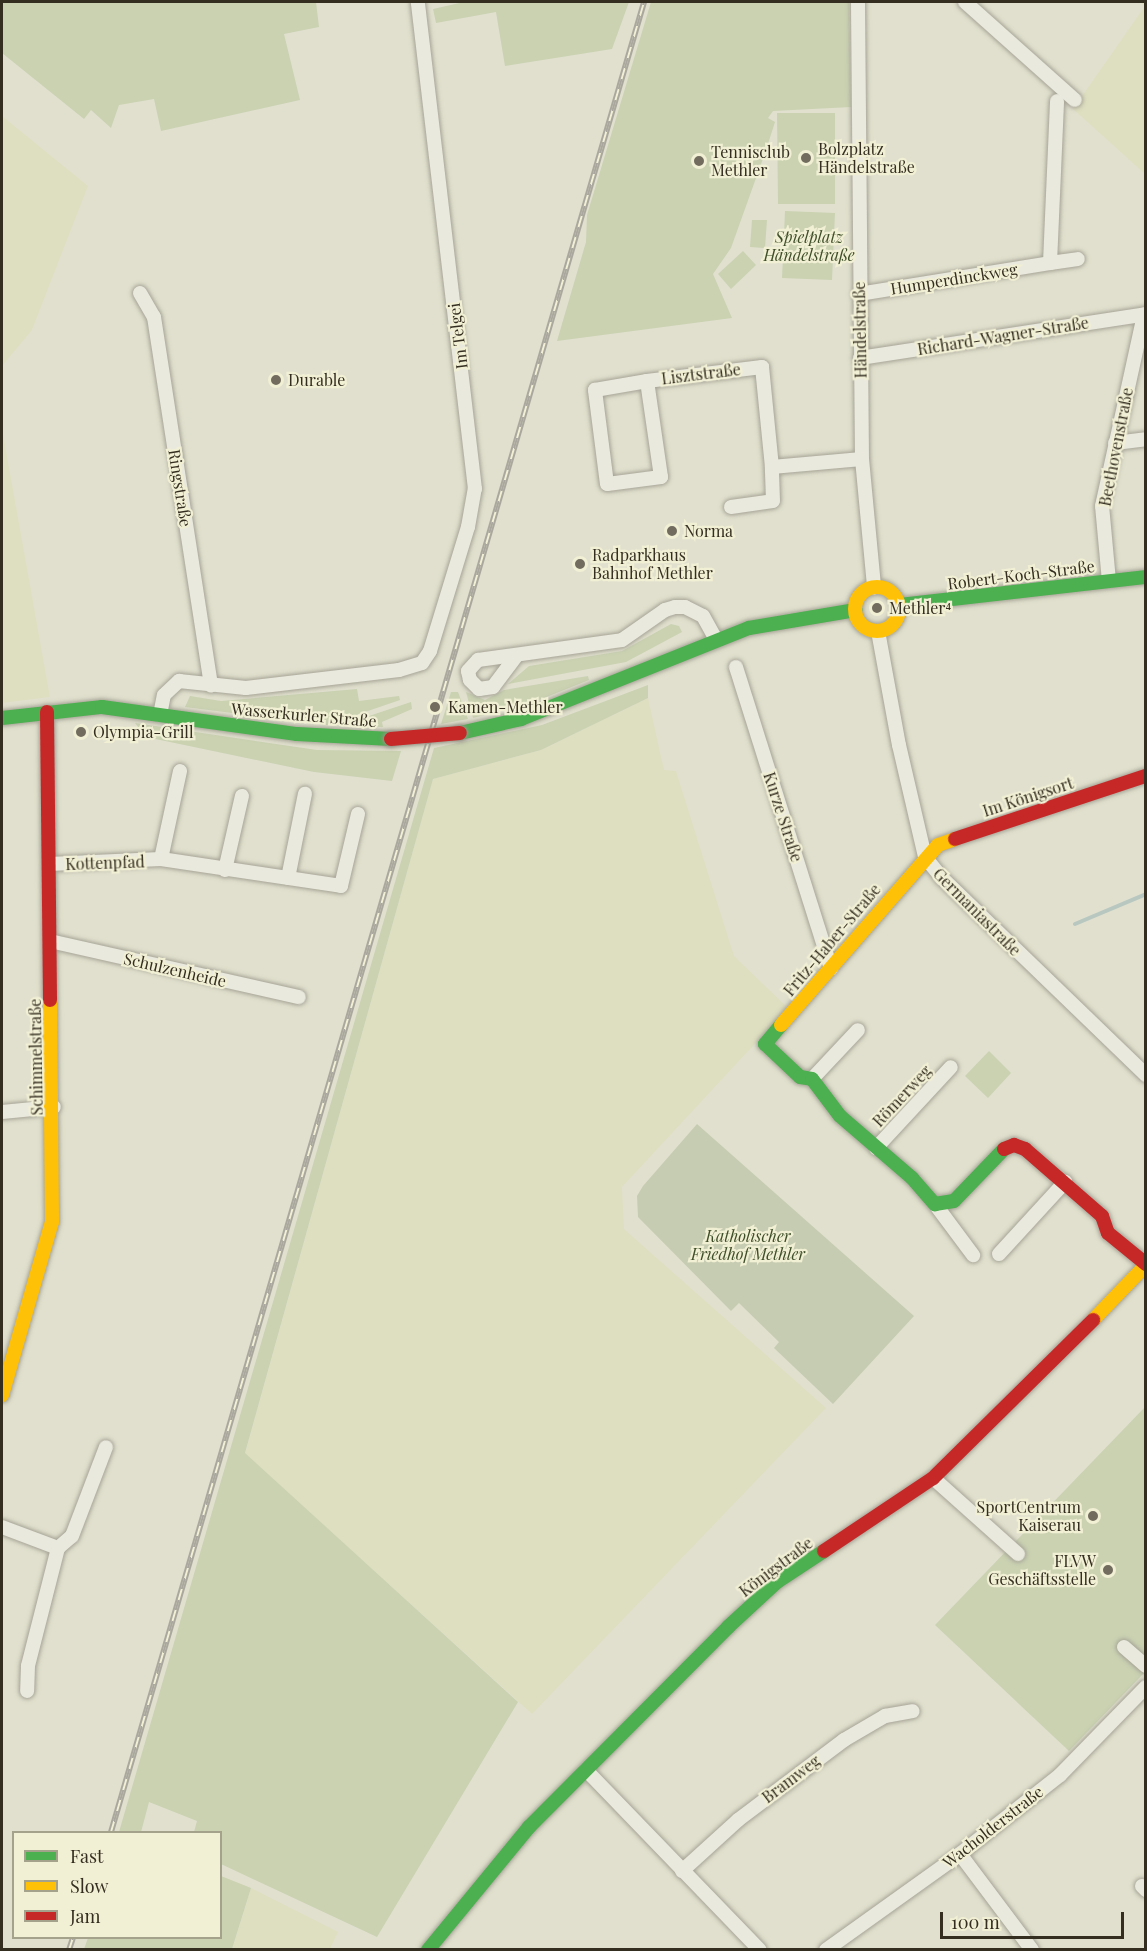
<!DOCTYPE html>
<meta charset="utf-8">
<style>
body{margin:0}
#map{position:relative;width:1147px;height:1951px;overflow:hidden;background:#e1e0ce;font-family:"Playfair Display",serif}
div>[style]{position:absolute}
.farmland>*{inset:0;background:#dedfc0}
.green>*{inset:0;background:#cad2b2}
.cemetery>*{inset:0;background:#c6ccb1}
.stream>*{height:4px;margin:-2px;padding:0 2px;transform-origin:2px;border-radius:2px;background:#b8c8c1}
.roads{filter:drop-shadow(0 0 2px #a6a496) drop-shadow(0 0 2px #a6a496)}
.street>*{height:14px;margin:-7px;padding:0 7px;transform-origin:7px;border-radius:7px;background:#eae9de}
.fast>*{height:14px;margin:-7px;padding:0 7px;transform-origin:7px;border-radius:7px;background:#4caf50}
.slow>*{height:14px;margin:-7px;padding:0 7px;transform-origin:7px;border-radius:7px;background:#ffc107}
.slow>.ring{margin:-7px;padding:0;box-sizing:content-box;background:none;border:14px solid #ffc107;border-radius:50%}
.jam>*{height:14px;margin:-7px;padding:0 7px;transform-origin:7px;border-radius:7px;background:#c62828}
.rail>*{height:6px;margin-top:-3px;transform-origin:0;background:repeating-linear-gradient(90deg,#f1efd4 0 11px,#aaa89e 0 22px);box-sizing:border-box;border-block:2px solid #aaa89e}
.bridges{filter:drop-shadow(0 0 2px #969486) drop-shadow(0 0 2px #969486)}
.jam-bridge>*{height:14px;margin:-7px;padding:0 7px;transform-origin:7px;border-radius:7px;background:#c62828}
.dots>*{width:16px;height:16px;translate:-50% -50%;box-sizing:border-box;border:3px solid #f1efd4;border-radius:50%}
span{translate:-50% -50%;white-space:nowrap;text-align:center;line-height:1.15;-webkit-text-stroke:4.5px #f1efd4;paint-order:stroke}
.poi-label{font-size:16px;color:#342e20}
.left{translate:0 -50%;text-align:left}
.right{translate:-100% -50%;text-align:right}
.park-label{font-size:16px;color:#3d4e28;font-style:italic}
.street-label{font-size:16px;color:#342e20}
.frame{position:absolute;inset:0;border:3px solid #342e20;pointer-events:none}
.legend{position:absolute;left:12px;top:1831px;width:210px;height:108px;box-sizing:border-box;background:#f1efd4;border:2px solid #a5a28c;margin:0;padding:8px 10px;list-style:none;font-size:18px;color:#342e20}
.legend li{display:flex;align-items:center;gap:12px;height:30px}
.legend b{width:30px;border:2px solid #a5a28c}
.scale{position:absolute;left:940px;top:1912px;width:184px;height:27px;box-sizing:border-box;border:3px solid #342e20;border-top:0;padding-left:8px;font-size:18px;line-height:21px;white-space:nowrap;color:#342e20;-webkit-text-stroke:4px #f1efd4;paint-order:stroke}
</style>
<div id="map">
<div class="farmland">
<div style="clip-path:polygon(1140px 2px,1145px 2px,1145px 174px,1073px 109px,1145px 6px)"></div>
<div style="clip-path:polygon(2px 116px,88px 186px,32px 330px,2px 366px)"></div>
<div style="clip-path:polygon(2px 428px,50px 697px,2px 703px)"></div>
<div style="clip-path:polygon(648px 698px,664px 770px,676px 771px,734px 956px,788px 1008px,622px 1187px,624px 1229px,826px 1408px,532px 1714px,245px 1454px,433px 779px,541px 750px)"></div>
<div style="clip-path:polygon(251px 1888px,338px 1932px,330px 1949px,232px 1950px)"></div>
</div>
<div class="green">
<div style="clip-path:polygon(2px 2px,316px 2px,319px 27px,284px 34px,300px 100px,161px 131px,154px 99px,119px 105px,111px 128px,91px 110px,84px 119px,2px 53px)"></div>
<div style="clip-path:polygon(464px 2px,629px 2px,612px 49px,505px 66px,496px 12px,436px 23px,433px 9px)"></div>
<div style="clip-path:polygon(651px 2px,849px 2px,851px 107px,773px 111px,768px 118px,775px 122px,765px 153px,731px 248px,713px 274px,732px 318px,557px 341px,586px 242px,587px 215px)"></div>
<div style="clip-path:polygon(777px 113px,835px 113px,835px 204px,778px 204px)"></div>
<div style="clip-path:polygon(785px 211px,835px 213px,832px 280px,782px 278px)"></div>
<div style="clip-path:polygon(752px 220px,767px 220px,765px 248px,750px 247px)"></div>
<div style="clip-path:polygon(743px 251px,756px 265px,731px 289px,718px 274px)"></div>
<div style="clip-path:polygon(671px 624px,679px 626px,682px 632px,626px 662px,508px 684px,529px 666px,622px 651px)"></div>
<div style="clip-path:polygon(588px 676px,589px 680px,534px 702px,473px 718px,466px 692px,485px 700px,504px 690px)"></div>
<div style="clip-path:polygon(648px 685px,648px 698px,541px 750px,433px 779px,245px 1453px,518px 1702px,377px 1937px,221px 1864px,220px 1832px,194px 1832px,197px 1821px,149px 1802px,141px 1832px,119px 1832px,434px 748px,542px 725px)"></div>
<div style="clip-path:polygon(357px 689px,359px 701px,399px 696px,400px 700px,327px 725px,185px 707px,190px 696px,221px 701px)"></div>
<div style="clip-path:polygon(451px 692px,458px 692px,468px 719px,441px 724px)"></div>
<div style="clip-path:polygon(411px 702px,412px 709px,382px 722px,383px 727px,352px 726px,351px 722px)"></div>
<div style="clip-path:polygon(135px 723px,317px 750px,401px 751px,392px 781px,314px 772px,146px 737px)"></div>
<div style="clip-path:polygon(989px 1051px,1011px 1073px,988px 1098px,965px 1076px)"></div>
<div style="clip-path:polygon(1145px 1407px,1145px 1672px,1069px 1751px,935px 1625px)"></div>
<div style="clip-path:polygon(221px 1876px,251px 1888px,232px 1949px,84px 1949px,88px 1938px,220px 1938px)"></div>
</div>
<div class="cemetery">
<div style="clip-path:polygon(697px 1124px,914px 1316px,833px 1404px,774px 1348px,779px 1342px,739px 1303px,731px 1311px,638px 1217px,637px 1196px,643px 1186px)"></div>
</div>
<div class="stream">
<div style="left:1075px;top:924px;width:77px;rotate:-22.9deg"></div>
</div>
<div class="roads">
<div class="street">
<div style="left:858px;top:2px;width:457px;rotate:89.5deg"></div>
<div style="left:862px;top:459px;width:129px;rotate:84.6deg"></div>
<div style="left:965px;top:2px;width:147px;rotate:41.7deg"></div>
<div style="left:1050px;top:263px;width:28px;rotate:-8deg"></div>
<div style="left:140px;top:293px;width:28px;rotate:60deg"></div>
<div style="left:154px;top:317px;width:373px;rotate:81.2deg"></div>
<div style="left:859px;top:294px;width:193px;rotate:-9.2deg"></div>
<div style="left:1050px;top:263px;width:162px;rotate:-87.5deg"></div>
<div style="left:860px;top:358px;width:289px;rotate:-8.7deg"></div>
<div style="left:647px;top:381px;width:97px;rotate:81.7deg"></div>
<div style="left:661px;top:477px;width:54px;rotate:172.6deg"></div>
<div style="left:607px;top:484px;width:95px;rotate:-97.3deg"></div>
<div style="left:595px;top:390px;width:53px;rotate:-9.8deg"></div>
<div style="left:647px;top:381px;width:116px;rotate:-6.9deg"></div>
<div style="left:762px;top:367px;width:100px;rotate:84.3deg"></div>
<div style="left:772px;top:467px;width:90px;rotate:-5.1deg"></div>
<div style="left:1115px;top:443px;width:31px;rotate:-7deg"></div>
<div style="left:731px;top:507px;width:42px;rotate:-8.1deg"></div>
<div style="left:773px;top:501px;width:34px;rotate:-92deg"></div>
<div style="left:1109px;top:581px;width:75px;rotate:-95.3deg"></div>
<div style="left:1102px;top:506px;width:196px;rotate:-77.6deg"></div>
<div style="left:878px;top:631px;width:116px;rotate:79.6deg"></div>
<div style="left:899px;top:745px;width:115px;rotate:76.9deg"></div>
<div style="left:925px;top:857px;width:27px;rotate:51deg"></div>
<div style="left:942px;top:878px;width:284px;rotate:44deg"></div>
<div style="left:517px;top:655px;width:40px;rotate:127deg"></div>
<div style="left:493px;top:687px;width:14px;rotate:172deg"></div>
<div style="left:479px;top:689px;width:13px;rotate:-135deg"></div>
<div style="left:470px;top:680px;width:9px;rotate:-103deg"></div>
<div style="left:468px;top:671px;width:15px;rotate:-48deg"></div>
<div style="left:478px;top:660px;width:145px;rotate:-7.9deg"></div>
<div style="left:622px;top:640px;width:52px;rotate:-34.9deg"></div>
<div style="left:665px;top:610px;width:10px;rotate:-17deg"></div>
<div style="left:675px;top:607px;width:10px"></div>
<div style="left:685px;top:607px;width:20px;rotate:27deg"></div>
<div style="left:703px;top:616px;width:26px;rotate:61deg"></div>
<div style="left:736px;top:667px;width:316px;rotate:72.5deg"></div>
<div style="left:160px;top:715px;width:20px;rotate:-79deg"></div>
<div style="left:164px;top:695px;width:21px;rotate:-43deg"></div>
<div style="left:179px;top:681px;width:67px;rotate:6deg"></div>
<div style="left:246px;top:688px;width:154px;rotate:-6.7deg"></div>
<div style="left:399px;top:670px;width:24px;rotate:-17deg"></div>
<div style="left:422px;top:663px;width:14px;rotate:-56deg"></div>
<div style="left:430px;top:651px;width:130px;rotate:-73deg"></div>
<div style="left:468px;top:527px;width:39px;rotate:-80deg"></div>
<div style="left:475px;top:489px;width:490px;rotate:-96.7deg"></div>
<div style="left:161px;top:859px;width:90px;rotate:-77.8deg"></div>
<div style="left:49px;top:864px;width:112px;rotate:-2.6deg"></div>
<div style="left:161px;top:859px;width:182px;rotate:8.5deg"></div>
<div style="left:341px;top:886px;width:74px;rotate:-76.7deg"></div>
<div style="left:225px;top:870px;width:76px;rotate:-77.1deg"></div>
<div style="left:288px;top:878px;width:86px;rotate:-78.6deg"></div>
<div style="left:50px;top:941px;width:255px;rotate:12.7deg"></div>
<div style="left:812px;top:1079px;width:67px;rotate:-46.8deg"></div>
<div style="left:2px;top:1112px;width:52px;rotate:-5.5deg"></div>
<div style="left:876px;top:1148px;width:110px;rotate:-47.2deg"></div>
<div style="left:935px;top:1204px;width:64px;rotate:53.3deg"></div>
<div style="left:999px;top:1254px;width:98px;rotate:-47.5deg"></div>
<div style="left:933px;top:1478px;width:114px;rotate:41.8deg"></div>
<div style="left:2px;top:1527px;width:60px;rotate:20.6deg"></div>
<div style="left:58px;top:1548px;width:122px;rotate:104.3deg"></div>
<div style="left:28px;top:1666px;width:25px;rotate:92deg"></div>
<div style="left:58px;top:1548px;width:18px;rotate:-41deg"></div>
<div style="left:72px;top:1536px;width:95px;rotate:-69.1deg"></div>
<div style="left:1124px;top:1647px;width:29px;rotate:41deg"></div>
<div style="left:586px;top:1770px;width:250px;rotate:46deg"></div>
<div style="left:960px;top:1854px;width:120px;rotate:53.1deg"></div>
<div style="left:682px;top:1871px;width:76px;rotate:-42.3deg"></div>
<div style="left:738px;top:1820px;width:133px;rotate:-37deg"></div>
<div style="left:844px;top:1740px;width:48px;rotate:-30.3deg"></div>
<div style="left:885px;top:1716px;width:28px;rotate:-10deg"></div>
<div style="left:1142px;top:1886px;width:6px;rotate:45deg"></div>
<div style="left:826px;top:1950px;width:165px;rotate:-35.6deg"></div>
<div style="left:960px;top:1854px;width:127px;rotate:-38.3deg"></div>
<div style="left:1060px;top:1775px;width:123px;rotate:-45.7deg"></div>
</div>
<div class="fast">
<div style="left:900px;top:605px;width:248px;rotate:-6.5deg"></div>
<div style="left:2px;top:718px;width:101px;rotate:-6.3deg"></div>
<div style="left:102px;top:707px;width:197px;rotate:7.9deg"></div>
<div style="left:297px;top:734px;width:94px;rotate:3deg"></div>
<div style="left:460px;top:733px;width:63px;rotate:-12.9deg"></div>
<div style="left:521px;top:719px;width:245px;rotate:-21.8deg"></div>
<div style="left:749px;top:628px;width:108px;rotate:-9.6deg"></div>
<div style="left:781px;top:1025px;width:25px;rotate:130deg"></div>
<div style="left:765px;top:1044px;width:48px;rotate:43.3deg"></div>
<div style="left:800px;top:1077px;width:12px;rotate:9deg"></div>
<div style="left:812px;top:1079px;width:46px;rotate:52.9deg"></div>
<div style="left:840px;top:1116px;width:95px;rotate:40.7deg"></div>
<div style="left:912px;top:1178px;width:35px;rotate:49deg"></div>
<div style="left:935px;top:1204px;width:19px;rotate:-9deg"></div>
<div style="left:954px;top:1201px;width:72px;rotate:-46.1deg"></div>
<div style="left:428px;top:1950px;width:159px;rotate:-50.6deg"></div>
<div style="left:529px;top:1827px;width:282px;rotate:-45.1deg"></div>
<div style="left:728px;top:1627px;width:67px;rotate:-42.6deg"></div>
<div style="left:777px;top:1582px;width:56px;rotate:-33.4deg"></div>
</div>
<div class="slow">
<div class="ring" style="left:855px;top:587px;width:30px;height:30px"></div>
<div style="left:781px;top:1025px;width:239px;rotate:-48.9deg"></div>
<div style="left:938px;top:845px;width:18px;rotate:-19deg"></div>
<div style="left:1093px;top:1320px;width:76px;rotate:-46.1deg"></div>
<div style="left:2px;top:1395px;width:180px;rotate:-73.9deg"></div>
<div style="left:52px;top:1222px;width:222px;rotate:-90.5deg"></div>
</div>
<div class="jam">
<div style="left:47px;top:712px;width:288px;rotate:89.4deg"></div>
<div style="left:955px;top:839px;width:201px;rotate:-18.3deg"></div>
<div style="left:1004px;top:1149px;width:11px;rotate:-22deg"></div>
<div style="left:1014px;top:1145px;width:12px;rotate:20deg"></div>
<div style="left:1025px;top:1149px;width:102px;rotate:41deg"></div>
<div style="left:1102px;top:1216px;width:18px;rotate:71deg"></div>
<div style="left:1108px;top:1233px;width:49px;rotate:39.2deg"></div>
<div style="left:824px;top:1551px;width:131px;rotate:-33.8deg"></div>
<div style="left:933px;top:1478px;width:225px;rotate:-44.6deg"></div>
</div>
</div>
<div class="rail">
<div style="left:111px;top:1832px;width:1906px;rotate:-73.76deg"></div>
<div style="left:69px;top:1950px;width:13px;rotate:-72deg"></div>
</div>
<div class="bridges">
<div class="jam-bridge">
<div style="left:391px;top:739px;width:69px;rotate:-5deg"></div>
</div>
</div>
<div class="dots">
<div style="left:806px;top:158px;background:#716c5d"></div>
<div style="left:699px;top:161px;background:#716c5d"></div>
<div style="left:276px;top:380px;background:#716c5d"></div>
<div style="left:672px;top:531px;background:#716c5d"></div>
<div style="left:580px;top:564px;background:#716c5d"></div>
<div style="left:877px;top:608px;background:#716c5d"></div>
<div style="left:435px;top:707px;background:#716c5d"></div>
<div style="left:81px;top:732px;background:#716c5d"></div>
<div style="left:1093px;top:1516px;background:#716c5d"></div>
<div style="left:1108px;top:1570px;background:#716c5d"></div>
</div>
<div class="poi-label">
<span class="left" style="left:818px;top:158px">Bolzplatz<br>Händelstraße</span>
<span class="left" style="left:711px;top:161px">Tennisclub<br>Methler</span>
<span class="left" style="left:288px;top:380px">Durable</span>
<span class="left" style="left:684px;top:531px">Norma</span>
<span class="left" style="left:592px;top:564px">Radparkhaus<br>Bahnhof Methler</span>
<span class="left" style="left:889px;top:608px">Methler⁴</span>
<span class="left" style="left:448px;top:707px">Kamen-Methler</span>
<span class="left" style="left:93px;top:732px">Olympia-Grill</span>
<span class="right" style="left:1081px;top:1516px">SportCentrum<br>Kaiserau</span>
<span class="right" style="left:1096px;top:1570px">FLVW<br>Geschäftsstelle</span>
</div>
<div class="park-label">
<span style="left:809px;top:246px">Spielplatz<br>Händelstraße</span>
<span style="left:748px;top:1245px">Katholischer<br>Friedhof Methler</span>
</div>
<div class="street-label">
<span style="left:954px;top:279px;rotate:-9deg">Humperdinckweg</span>
<span style="left:860px;top:330px;rotate:-91deg">Händelstraße</span>
<span style="left:458px;top:336px;rotate:-97deg">Im Telgei</span>
<span style="left:1003px;top:336px;rotate:-9deg">Richard-Wagner-Straße</span>
<span style="left:701px;top:374px;rotate:-7deg">Lisztstraße</span>
<span style="left:1116px;top:447px;rotate:-79deg">Beethovenstraße</span>
<span style="left:180px;top:488px;rotate:81deg">Ringstraße</span>
<span style="left:1021px;top:575px;rotate:-7deg">Robert-Koch-Straße</span>
<span style="left:304px;top:715px;rotate:5deg">Wasserkurler Straße</span>
<span style="left:1028px;top:797px;rotate:-18deg">Im Königsort</span>
<span style="left:783px;top:817px;rotate:72deg">Kurze Straße</span>
<span style="left:105px;top:863px;rotate:-2deg">Kottenpfad</span>
<span style="left:977px;top:912px;rotate:45deg">Germaniastraße</span>
<span style="left:832px;top:940px;rotate:-50deg">Fritz-Haber-Straße</span>
<span style="left:175px;top:970px;rotate:13deg">Schulzenheide</span>
<span style="left:36px;top:1057px;rotate:-91deg">Schimmelstraße</span>
<span style="left:902px;top:1096px;rotate:-47deg">Römerweg</span>
<span style="left:776px;top:1567px;rotate:-37deg">Königstraße</span>
<span style="left:791px;top:1779px;rotate:-37deg">Bramweg</span>
<span style="left:993px;top:1827px;rotate:-38deg">Wacholderstraße</span>
</div>
<div class="frame"></div>
<ul class="legend">
<li><b style="height:8px;background:#4caf50"></b>Fast</li>
<li><b style="height:8px;background:#ffc107"></b>Slow</li>
<li><b style="height:8px;background:#c62828"></b>Jam</li>
</ul>
<div class="scale">100 m</div>
</div>
